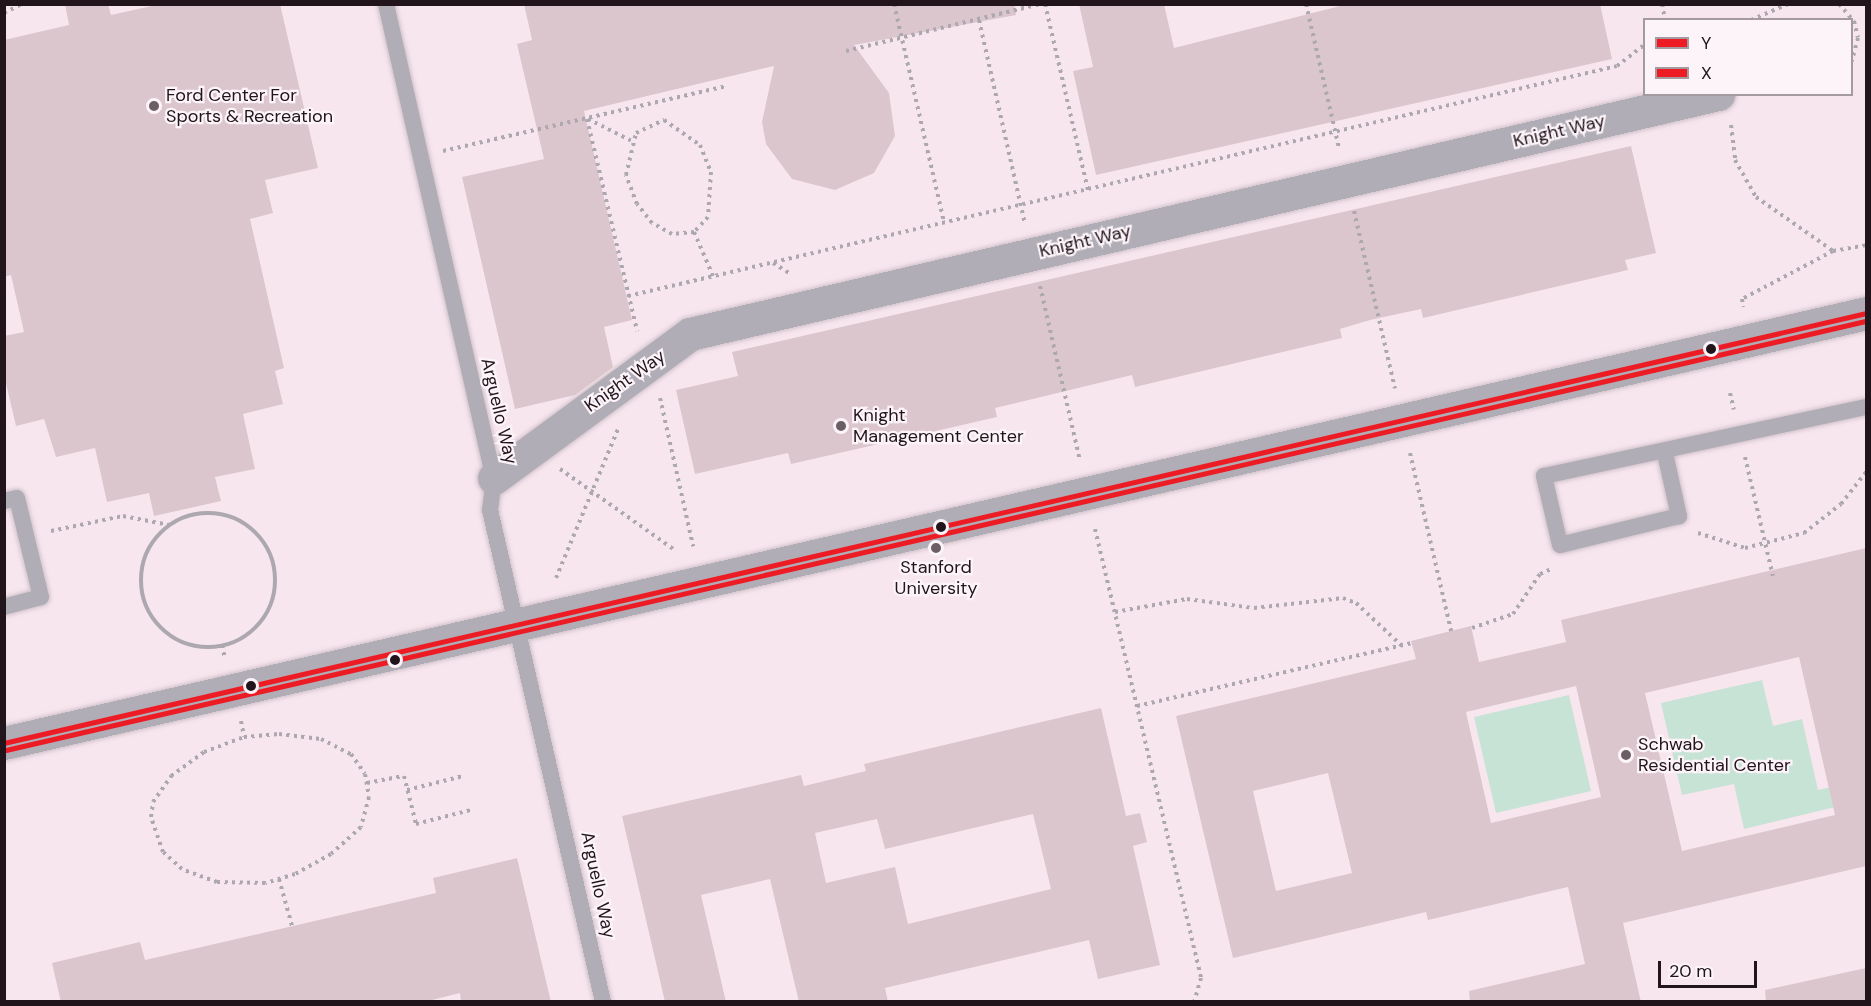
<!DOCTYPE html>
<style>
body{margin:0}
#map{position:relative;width:1871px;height:1006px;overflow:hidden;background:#f8e6ef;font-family:"DM Sans",sans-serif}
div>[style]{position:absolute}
.green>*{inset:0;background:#c6e3d6}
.building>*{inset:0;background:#dcc6cd}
.path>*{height:4px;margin-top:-2px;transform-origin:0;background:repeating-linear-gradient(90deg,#ada8af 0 3px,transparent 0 7.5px)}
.path>.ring{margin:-2px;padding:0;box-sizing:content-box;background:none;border:4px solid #ada8af;border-radius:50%}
.roads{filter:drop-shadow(0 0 2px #d0c2c9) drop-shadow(0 0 2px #d0c2c9)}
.lane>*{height:16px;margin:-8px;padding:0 8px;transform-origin:8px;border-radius:8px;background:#b0adb6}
.street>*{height:33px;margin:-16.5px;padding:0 16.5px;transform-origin:16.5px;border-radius:16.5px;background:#b0adb6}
.bus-1>*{height:4.5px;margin:-2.25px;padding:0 2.25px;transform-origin:2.25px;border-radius:2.25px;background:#ed1c24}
.bus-2>*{height:4.5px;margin:-2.25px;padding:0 2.25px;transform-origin:2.25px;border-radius:2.25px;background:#ed1c24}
.dots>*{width:16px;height:16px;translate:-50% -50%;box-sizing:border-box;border:3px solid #fcf4f9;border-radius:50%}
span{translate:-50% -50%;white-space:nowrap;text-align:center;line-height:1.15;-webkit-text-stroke:4.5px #fcf4f9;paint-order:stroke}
.poi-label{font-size:18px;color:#21141b}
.left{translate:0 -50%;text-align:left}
.street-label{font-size:18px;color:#21141b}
.frame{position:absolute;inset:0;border:6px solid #21141b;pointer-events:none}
.legend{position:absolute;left:1643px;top:18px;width:210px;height:78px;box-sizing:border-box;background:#fcf4f9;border:2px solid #a49aa0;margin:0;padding:8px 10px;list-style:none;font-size:18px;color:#21141b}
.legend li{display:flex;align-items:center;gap:12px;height:30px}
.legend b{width:30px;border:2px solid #a49aa0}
.scale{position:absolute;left:1658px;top:961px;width:99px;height:27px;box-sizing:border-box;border:3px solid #21141b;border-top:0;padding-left:8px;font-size:18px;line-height:21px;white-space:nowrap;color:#21141b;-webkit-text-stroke:4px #fcf4f9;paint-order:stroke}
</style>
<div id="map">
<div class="green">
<div style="clip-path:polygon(1762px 680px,1773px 726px,1802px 719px,1818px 790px,1848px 783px,1852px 803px,1744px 829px,1734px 784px,1682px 795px,1661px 703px)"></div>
<div style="clip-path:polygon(1569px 695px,1591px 791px,1496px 813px,1474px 717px)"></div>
</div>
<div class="building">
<div style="clip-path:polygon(65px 4px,108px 4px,111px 15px,161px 4px,280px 4px,318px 168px,265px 180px,273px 213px,250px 219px,284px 368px,275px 371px,283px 404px,243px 414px,255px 469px,215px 477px,221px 501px,154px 516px,149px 493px,107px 502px,95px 448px,56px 457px,44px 419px,16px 426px,4px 375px,4px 336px,24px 332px,11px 275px,4px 277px,4px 40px,69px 25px)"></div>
<div style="clip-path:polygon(524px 4px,1014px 4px,1016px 15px,854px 45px,889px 93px,895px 136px,874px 173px,835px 190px,792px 179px,766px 144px,762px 122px,774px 66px,584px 111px,632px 320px,604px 327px,613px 367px,575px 395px,515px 409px,462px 177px,544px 159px,517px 44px,532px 40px)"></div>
<div style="clip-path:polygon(1079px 4px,1164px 4px,1174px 48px,1348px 4px,1600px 4px,1612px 59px,1096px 175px,1073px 71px,1093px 67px)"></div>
<div style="clip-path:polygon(1631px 146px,1656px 253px,1625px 260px,1628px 270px,1423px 318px,1421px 309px,1370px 320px,1340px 329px,1342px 338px,1135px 387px,1132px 375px,995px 408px,997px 417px,791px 464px,788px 453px,695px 474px,676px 390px,738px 376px,732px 352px)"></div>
<div style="clip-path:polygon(evenodd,1866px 548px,1866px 866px,1623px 923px,1641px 1002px,1470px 1002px,1469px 991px,1585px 964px,1568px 887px,1428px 920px,1426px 912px,1233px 958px,1176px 716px,1416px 659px,1411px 641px,1471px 626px,1479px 662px,1566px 642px,1561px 620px,1866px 548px,1799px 657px,1835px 815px,1682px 851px,1645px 693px,1799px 657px,1866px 548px,1576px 686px,1601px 797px,1491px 823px,1466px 712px,1576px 686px,1866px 548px,1328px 773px,1352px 873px,1276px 891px,1253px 791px,1328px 773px)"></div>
<div style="clip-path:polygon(evenodd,1101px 708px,1126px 816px,1140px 813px,1147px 842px,1133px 846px,1160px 965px,1098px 979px,1089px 940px,885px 988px,888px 1002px,799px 1002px,770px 879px,701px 895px,726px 1002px,665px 1002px,622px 816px,801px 775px,804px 786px,866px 771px,864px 764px,1101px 708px,1033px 814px,1051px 889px,908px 924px,895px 867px,826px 883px,815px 833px,877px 819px,885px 849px,1033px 814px)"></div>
<div style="clip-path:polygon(517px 858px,551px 1002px,461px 1002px,460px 993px,424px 1002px,61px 1002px,52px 963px,140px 942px,145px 960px,436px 893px,433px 878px)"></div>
<div style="clip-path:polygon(1866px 968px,1866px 1002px,1766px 1002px,1765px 990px)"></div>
</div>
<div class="path">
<div style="left:894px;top:4px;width:225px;rotate:77.1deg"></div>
<div style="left:1045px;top:4px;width:191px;rotate:77deg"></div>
<div style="left:1306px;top:4px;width:148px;rotate:77.1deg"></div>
<div style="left:1662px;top:4px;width:16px;rotate:79deg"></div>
<div style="left:1839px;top:4px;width:23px;rotate:49deg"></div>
<div style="left:1854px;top:21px;width:17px;rotate:77deg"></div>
<div style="left:1858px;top:38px;width:24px;rotate:105deg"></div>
<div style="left:4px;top:13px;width:20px;rotate:-27deg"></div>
<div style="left:979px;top:20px;width:209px;rotate:77.3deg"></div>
<div style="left:1751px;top:20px;width:40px;rotate:-23.4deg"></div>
<div style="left:846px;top:51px;width:201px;rotate:-13.6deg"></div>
<div style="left:587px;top:119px;width:218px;rotate:76.7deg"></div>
<div style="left:588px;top:119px;width:49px;rotate:26.6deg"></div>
<div style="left:664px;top:120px;width:44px;rotate:34.8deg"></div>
<div style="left:700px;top:145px;width:29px;rotate:68deg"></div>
<div style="left:711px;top:172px;width:45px;rotate:93.8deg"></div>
<div style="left:708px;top:217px;width:21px;rotate:133deg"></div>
<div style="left:694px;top:232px;width:22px;rotate:175deg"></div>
<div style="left:672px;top:234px;width:23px;rotate:-151deg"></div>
<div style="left:652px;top:223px;width:24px;rotate:-128deg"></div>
<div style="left:637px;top:204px;width:31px;rotate:-111deg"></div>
<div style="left:626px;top:175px;width:43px;rotate:-76.6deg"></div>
<div style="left:636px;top:133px;width:31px;rotate:-25deg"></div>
<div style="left:1731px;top:125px;width:35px;rotate:83deg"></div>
<div style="left:1735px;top:160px;width:43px;rotate:60.4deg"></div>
<div style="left:1756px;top:197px;width:94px;rotate:35deg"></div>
<div style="left:1833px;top:251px;width:103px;rotate:152.2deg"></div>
<div style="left:1742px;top:299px;width:8px;rotate:83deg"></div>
<div style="left:443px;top:151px;width:290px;rotate:-12.9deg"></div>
<div style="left:1354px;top:211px;width:182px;rotate:77deg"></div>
<div style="left:694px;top:232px;width:48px;rotate:66.6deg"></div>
<div style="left:1833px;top:251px;width:34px;rotate:-10deg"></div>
<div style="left:773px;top:263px;width:22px;rotate:32deg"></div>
<div style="left:1040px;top:286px;width:179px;rotate:77.1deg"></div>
<div style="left:628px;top:296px;width:1015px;rotate:-13.09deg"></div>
<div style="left:1617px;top:66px;width:34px;rotate:-38deg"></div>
<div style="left:1730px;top:393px;width:17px;rotate:77deg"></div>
<div style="left:660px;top:398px;width:152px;rotate:77.4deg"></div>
<div style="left:1410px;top:453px;width:183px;rotate:77deg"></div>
<div style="left:1745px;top:457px;width:122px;rotate:76.8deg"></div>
<div style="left:560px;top:469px;width:141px;rotate:35.2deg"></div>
<div class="ring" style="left:141px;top:513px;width:130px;height:130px"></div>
<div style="left:1095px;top:529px;width:461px;rotate:76.7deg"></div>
<div style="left:1201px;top:978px;width:25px;rotate:106deg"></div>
<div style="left:51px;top:531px;width:74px;rotate:-11.8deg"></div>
<div style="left:123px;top:516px;width:47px;rotate:11.1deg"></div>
<div style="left:1698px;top:533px;width:49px;rotate:17.7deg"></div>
<div style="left:1745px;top:548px;width:61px;rotate:-14.3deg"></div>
<div style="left:1804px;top:533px;width:47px;rotate:-38.1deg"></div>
<div style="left:1841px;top:504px;width:41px;rotate:-52deg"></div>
<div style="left:556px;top:578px;width:161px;rotate:-67.4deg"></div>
<div style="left:1115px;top:612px;width:73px;rotate:-10.2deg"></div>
<div style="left:1187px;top:599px;width:68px;rotate:7.7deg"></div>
<div style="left:1254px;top:608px;width:90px;rotate:-6.4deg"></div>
<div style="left:1343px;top:598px;width:14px;rotate:21deg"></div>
<div style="left:1356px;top:603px;width:62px;rotate:43deg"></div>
<div style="left:1472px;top:628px;width:43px;rotate:-18.9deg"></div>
<div style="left:1513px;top:614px;width:48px;rotate:-56deg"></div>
<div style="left:1540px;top:574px;width:12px;rotate:-24deg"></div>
<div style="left:222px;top:645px;width:14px;rotate:78deg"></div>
<div style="left:1137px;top:706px;width:281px;rotate:-12.9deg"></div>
<div style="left:241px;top:721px;width:16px;rotate:79deg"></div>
<div style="left:279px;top:734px;width:42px;rotate:6.8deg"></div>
<div style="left:321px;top:739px;width:34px;rotate:27deg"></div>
<div style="left:351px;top:754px;width:24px;rotate:55deg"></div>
<div style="left:365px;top:774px;width:23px;rotate:80deg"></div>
<div style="left:369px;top:797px;width:31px;rotate:105deg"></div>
<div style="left:361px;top:827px;width:40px;rotate:138deg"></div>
<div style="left:331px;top:854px;width:41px;rotate:150.9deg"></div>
<div style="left:295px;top:874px;width:31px;rotate:163deg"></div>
<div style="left:265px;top:883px;width:48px;rotate:-178.8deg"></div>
<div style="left:217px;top:882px;width:37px;rotate:-160deg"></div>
<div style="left:182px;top:869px;width:25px;rotate:-138deg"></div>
<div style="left:163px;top:852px;width:37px;rotate:-109deg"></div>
<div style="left:151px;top:817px;width:15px;rotate:-82deg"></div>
<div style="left:153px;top:802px;width:32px;rotate:-55deg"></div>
<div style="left:171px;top:776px;width:41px;rotate:-36deg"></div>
<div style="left:204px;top:752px;width:43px;rotate:-20.6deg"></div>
<div style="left:244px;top:737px;width:35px;rotate:-5deg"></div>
<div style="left:367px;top:783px;width:38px;rotate:-11deg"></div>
<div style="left:404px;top:776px;width:49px;rotate:76deg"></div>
<div style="left:416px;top:824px;width:57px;rotate:-14.3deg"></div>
<div style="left:407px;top:790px;width:58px;rotate:-14deg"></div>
<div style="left:279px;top:879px;width:49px;rotate:74.5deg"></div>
</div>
<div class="roads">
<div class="lane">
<div style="left:386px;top:4px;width:486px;rotate:77.2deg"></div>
<div style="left:494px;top:478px;width:32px;rotate:97deg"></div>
<div style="left:490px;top:510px;width:505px;rotate:77.06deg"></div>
<div style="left:1665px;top:453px;width:65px;rotate:77.5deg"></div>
<div style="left:1679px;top:516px;width:122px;rotate:166.3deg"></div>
<div style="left:1560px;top:545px;width:71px;rotate:-103.1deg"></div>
<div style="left:1544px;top:476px;width:329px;rotate:-12.1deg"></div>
<div style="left:4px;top:501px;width:13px;rotate:-13deg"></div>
<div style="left:17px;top:498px;width:102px;rotate:76.4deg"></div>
<div style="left:41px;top:597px;width:38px;rotate:165deg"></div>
</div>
<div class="street">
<div style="left:494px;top:478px;width:243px;rotate:-36.3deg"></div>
<div style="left:690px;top:334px;width:1056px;rotate:-13.14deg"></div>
<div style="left:4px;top:743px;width:1911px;rotate:-13deg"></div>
</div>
</div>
<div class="bus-1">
<div style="left:4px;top:743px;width:1911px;rotate:-13deg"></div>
</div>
<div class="bus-2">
<div style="left:6px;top:750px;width:1909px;rotate:-12.99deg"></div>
</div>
<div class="dots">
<div style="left:154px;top:106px;background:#6c5e65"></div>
<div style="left:1711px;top:349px;background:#21141b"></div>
<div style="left:841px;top:426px;background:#6c5e65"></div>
<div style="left:941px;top:527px;background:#21141b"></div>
<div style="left:936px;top:548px;background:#6c5e65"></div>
<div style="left:395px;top:660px;background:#21141b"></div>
<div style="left:251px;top:686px;background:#21141b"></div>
<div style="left:1626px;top:755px;background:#6c5e65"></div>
</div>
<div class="poi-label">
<span class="left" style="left:166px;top:106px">Ford Center For<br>Sports &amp; Recreation</span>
<span class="left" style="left:853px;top:426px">Knight<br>Management Center</span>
<span style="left:936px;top:578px">Stanford<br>University</span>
<span class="left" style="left:1638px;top:755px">Schwab<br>Residential Center</span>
</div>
<div class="street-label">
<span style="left:1559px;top:131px;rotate:-13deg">Knight Way</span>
<span style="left:1085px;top:241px;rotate:-13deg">Knight Way</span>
<span style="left:625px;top:381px;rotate:-35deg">Knight Way</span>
<span style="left:499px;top:411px;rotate:77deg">Arguello Way</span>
<span style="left:598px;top:885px;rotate:78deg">Arguello Way</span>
</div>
<div class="frame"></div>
<ul class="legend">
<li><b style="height:8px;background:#ed1c24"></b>Y</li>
<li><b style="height:8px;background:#ed1c24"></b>X</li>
</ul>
<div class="scale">20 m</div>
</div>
